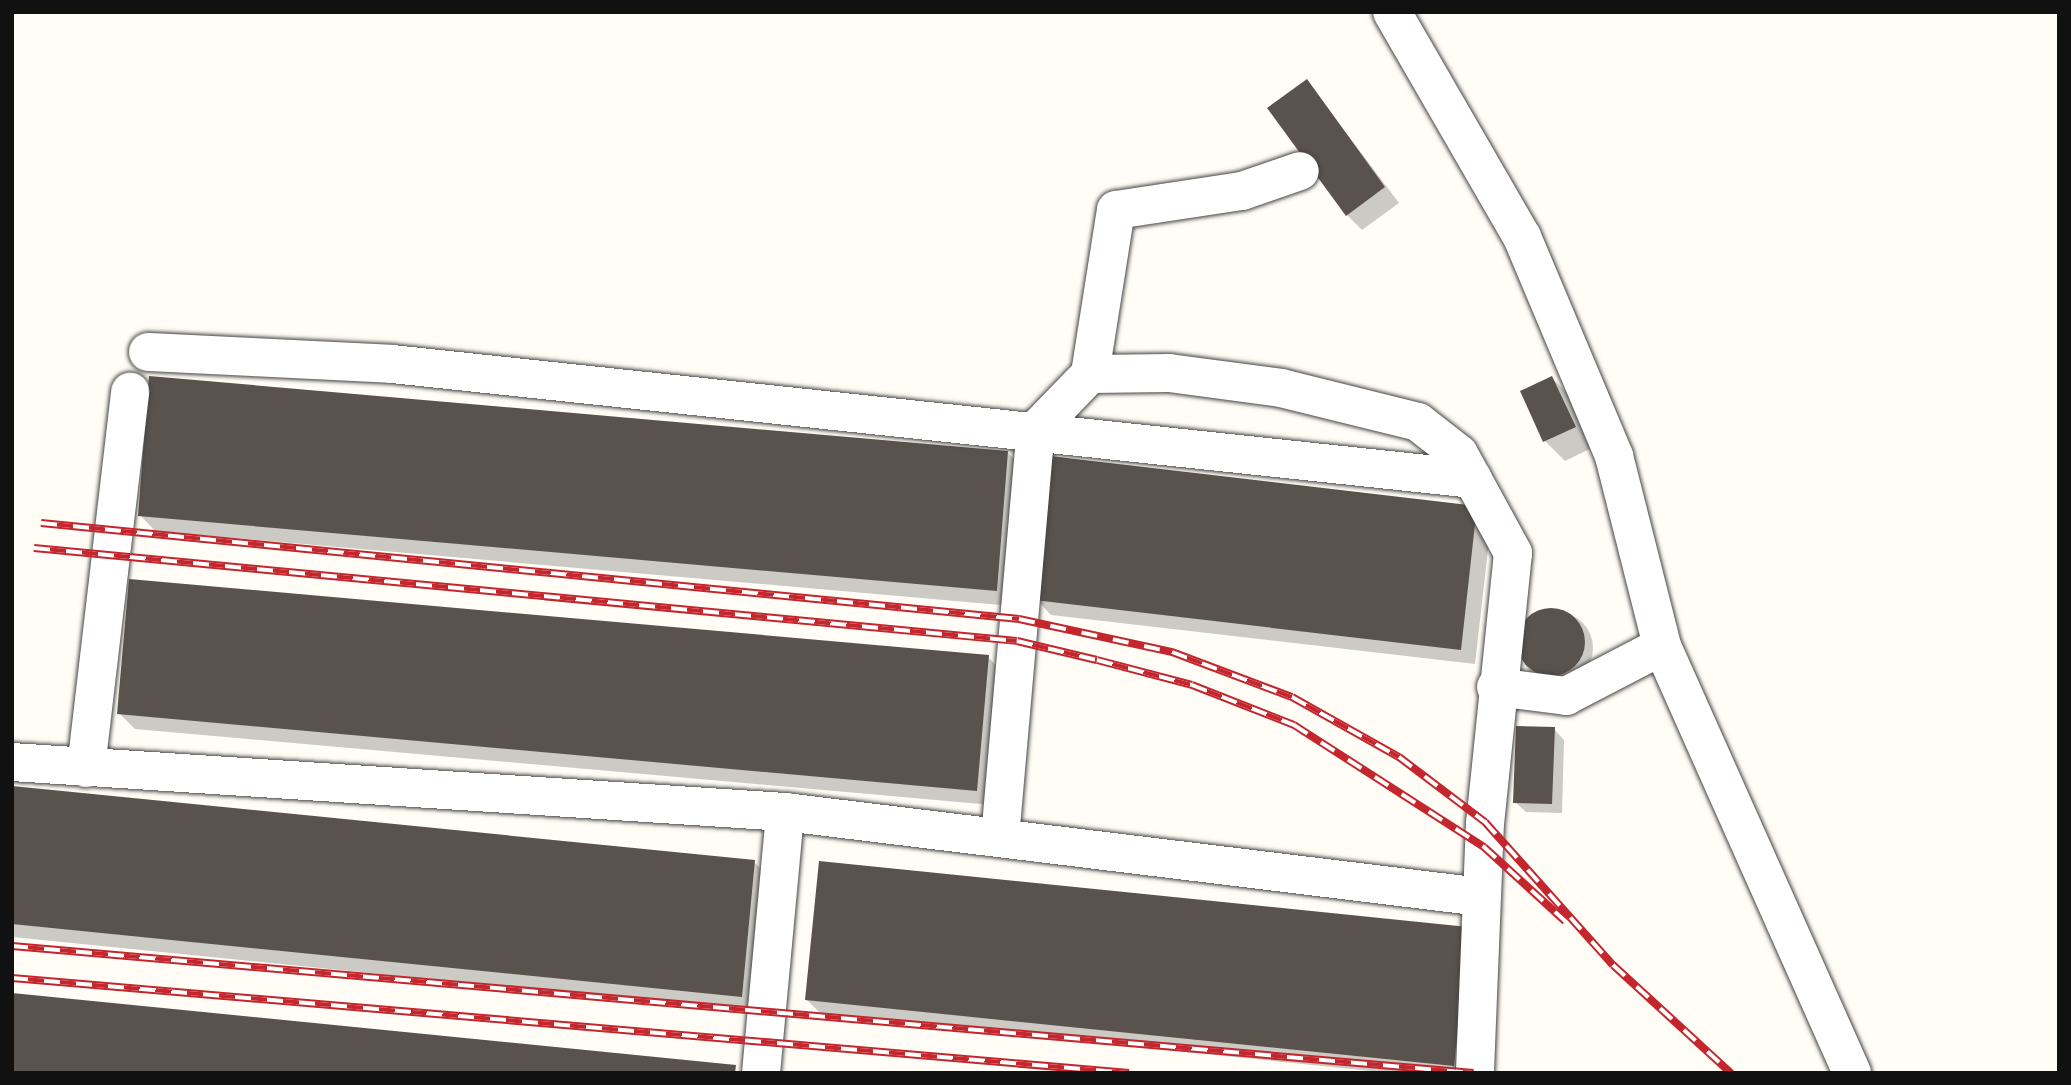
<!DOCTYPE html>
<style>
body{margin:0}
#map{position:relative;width:2071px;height:1085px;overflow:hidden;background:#fffdf5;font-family:Spectral,serif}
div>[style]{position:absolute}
.shadow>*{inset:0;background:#0003}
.round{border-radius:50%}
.building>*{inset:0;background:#5a524d}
.roads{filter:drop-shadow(0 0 2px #444) drop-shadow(0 0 2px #444)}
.minor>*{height:38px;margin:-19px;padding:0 19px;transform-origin:19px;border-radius:19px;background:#fff}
.rail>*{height:8px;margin-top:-4px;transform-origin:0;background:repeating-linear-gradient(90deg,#fff 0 16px,#c4262e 0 32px);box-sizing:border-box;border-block:2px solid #c4262e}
span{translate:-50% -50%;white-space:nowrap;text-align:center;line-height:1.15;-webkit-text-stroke:7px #fff;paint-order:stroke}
.frame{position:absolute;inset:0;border:14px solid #111;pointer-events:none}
</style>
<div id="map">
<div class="shadow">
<div style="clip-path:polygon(1307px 81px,1399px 203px,1362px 230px,1347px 215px)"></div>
<div style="clip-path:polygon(1552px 378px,1572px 398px,1594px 447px,1565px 461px,1545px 441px)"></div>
<div style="clip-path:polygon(1008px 453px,1023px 468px,1012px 606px,155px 531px,140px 515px)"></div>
<div style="clip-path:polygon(1051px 458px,1491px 523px,1475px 664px,1051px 615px,1036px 599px)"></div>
<div class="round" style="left:1521px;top:612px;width:72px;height:72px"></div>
<div style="clip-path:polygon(988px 657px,1003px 673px,992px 805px,135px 729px,119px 713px)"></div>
<div style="clip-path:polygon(1554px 729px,1564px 740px,1562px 813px,1526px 812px,1515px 802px)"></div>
<div style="clip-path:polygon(12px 788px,754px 862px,770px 877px,757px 1012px,12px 937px)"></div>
<div style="clip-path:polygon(1467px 929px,1470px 1073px,1391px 1073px,822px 1015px,807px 1000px)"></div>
</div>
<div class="building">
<div style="clip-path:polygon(1307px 79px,1385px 187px,1346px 216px,1267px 108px)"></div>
<div style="clip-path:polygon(149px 376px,1008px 451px,997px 591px,138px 516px)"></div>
<div style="clip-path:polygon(1552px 376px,1576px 427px,1543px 442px,1520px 391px)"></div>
<div style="clip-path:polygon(1050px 456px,1477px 506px,1461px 650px,1034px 600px)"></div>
<div style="clip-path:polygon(129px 579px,989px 655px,977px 791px,117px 714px)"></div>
<div class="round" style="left:1517px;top:608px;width:68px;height:68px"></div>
<div style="clip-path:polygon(1516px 726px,1555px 727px,1552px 804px,1513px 803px)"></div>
<div style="clip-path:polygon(12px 786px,755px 860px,742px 997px,12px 924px)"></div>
<div style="clip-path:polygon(819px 861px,1468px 927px,1454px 1066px,805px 1000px)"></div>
<div style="clip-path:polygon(12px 993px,736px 1065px,735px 1073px,12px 1073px)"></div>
</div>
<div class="roads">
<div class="minor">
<div style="left:1392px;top:12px;width:260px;rotate:60deg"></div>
<div style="left:1522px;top:237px;width:238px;rotate:67.2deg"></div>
<div style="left:1614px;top:456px;width:196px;rotate:75.8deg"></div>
<div style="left:1662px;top:646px;width:467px;rotate:66deg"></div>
<div style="left:148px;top:352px;width:244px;rotate:2.8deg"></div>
<div style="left:392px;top:364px;width:1087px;rotate:6.07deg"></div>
<div style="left:1090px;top:374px;width:166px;rotate:-81deg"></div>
<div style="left:1116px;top:210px;width:127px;rotate:-8.6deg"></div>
<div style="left:1242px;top:191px;width:61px;rotate:-19deg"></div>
<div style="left:1496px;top:687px;width:71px;rotate:7.3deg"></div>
<div style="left:1566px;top:696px;width:108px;rotate:-27.5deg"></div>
<div style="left:12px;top:762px;width:775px;rotate:3.7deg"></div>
<div style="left:785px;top:812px;width:701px;rotate:6.96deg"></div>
<div style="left:86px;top:768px;width:379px;rotate:-83.3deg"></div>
<div style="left:1000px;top:838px;width:410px;rotate:-85deg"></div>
<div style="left:1036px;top:430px;width:78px;rotate:-46deg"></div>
<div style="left:1090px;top:374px;width:79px;rotate:-0.7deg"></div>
<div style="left:1169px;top:373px;width:113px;rotate:7.6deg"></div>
<div style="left:1281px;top:388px;width:141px;rotate:13.9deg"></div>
<div style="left:1418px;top:422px;width:52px;rotate:38deg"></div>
<div style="left:1459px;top:454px;width:113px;rotate:61.4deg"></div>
<div style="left:1513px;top:553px;width:270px;rotate:95.9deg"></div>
<div style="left:1485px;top:822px;width:251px;rotate:92.3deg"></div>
<div style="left:761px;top:1073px;width:262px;rotate:-84.7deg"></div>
</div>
</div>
<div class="rail">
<div style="left:41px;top:523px;width:983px;rotate:5.61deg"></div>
<div style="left:1019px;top:619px;width:157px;rotate:12.2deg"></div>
<div style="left:1172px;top:652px;width:128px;rotate:20.6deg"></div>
<div style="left:1292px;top:697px;width:123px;rotate:29.3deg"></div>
<div style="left:1399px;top:757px;width:108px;rotate:37.1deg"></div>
<div style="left:1485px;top:822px;width:192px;rotate:48.2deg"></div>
<div style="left:1613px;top:965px;width:160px;rotate:42.5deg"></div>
<div style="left:34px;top:548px;width:987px;rotate:5.4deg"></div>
<div style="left:1017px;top:641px;width:82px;rotate:13.4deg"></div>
<div style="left:1097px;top:660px;width:98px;rotate:14.7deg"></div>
<div style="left:1192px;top:685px;width:110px;rotate:21.4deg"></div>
<div style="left:1294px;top:725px;width:226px;rotate:32.7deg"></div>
<div style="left:1484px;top:847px;width:110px;rotate:42.4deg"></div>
<div style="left:12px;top:946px;width:1467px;rotate:4.97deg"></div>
<div style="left:12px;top:978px;width:1121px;rotate:4.86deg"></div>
</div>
<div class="frame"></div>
</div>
